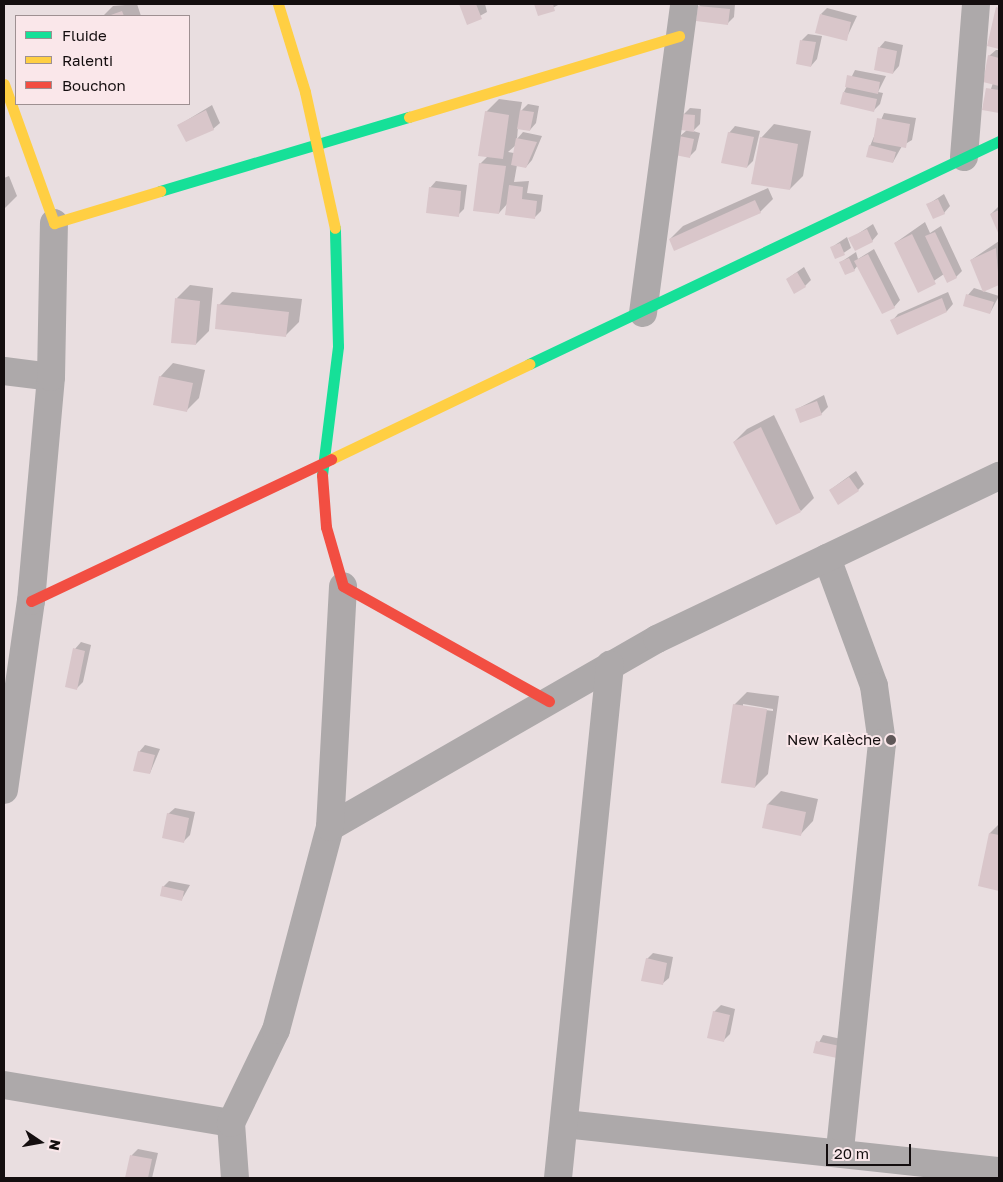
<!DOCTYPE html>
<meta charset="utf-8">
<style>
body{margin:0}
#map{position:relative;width:1003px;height:1182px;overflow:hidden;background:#e9dee0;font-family:"Golos Text",sans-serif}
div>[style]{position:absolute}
.shadow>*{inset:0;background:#0003}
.building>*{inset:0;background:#d9c6ca}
.street>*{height:28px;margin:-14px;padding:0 14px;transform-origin:14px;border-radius:14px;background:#ada9aa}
.fast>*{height:11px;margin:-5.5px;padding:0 5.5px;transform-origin:5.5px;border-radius:5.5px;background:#16e098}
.slow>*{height:11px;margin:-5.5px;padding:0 5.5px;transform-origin:5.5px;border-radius:5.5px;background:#ffcf43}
.jam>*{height:11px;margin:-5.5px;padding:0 5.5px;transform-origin:5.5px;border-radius:5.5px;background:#f24e42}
.dots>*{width:14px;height:14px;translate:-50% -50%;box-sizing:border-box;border:2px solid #fae7ea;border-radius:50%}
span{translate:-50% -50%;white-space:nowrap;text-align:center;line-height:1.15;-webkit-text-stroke:4px #fae7ea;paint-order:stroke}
.poi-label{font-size:15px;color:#140e0f}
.right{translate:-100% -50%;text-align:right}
.frame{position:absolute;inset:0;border:5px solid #140e0f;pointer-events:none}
.legend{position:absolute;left:15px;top:15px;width:175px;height:90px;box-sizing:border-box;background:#fae7ea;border:1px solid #9e9092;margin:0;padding:6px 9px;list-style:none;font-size:15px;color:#140e0f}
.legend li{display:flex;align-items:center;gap:10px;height:25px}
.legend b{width:25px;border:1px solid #9e9092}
.north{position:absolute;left:15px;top:1117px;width:50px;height:50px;-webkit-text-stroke:4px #fae7ea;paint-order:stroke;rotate:102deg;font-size:14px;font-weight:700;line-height:20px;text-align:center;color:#140e0f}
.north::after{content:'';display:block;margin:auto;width:18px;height:22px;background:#140e0f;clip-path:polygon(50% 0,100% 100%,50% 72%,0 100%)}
.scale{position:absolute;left:826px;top:1144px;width:85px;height:22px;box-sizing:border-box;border:2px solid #140e0f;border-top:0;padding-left:6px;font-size:15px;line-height:18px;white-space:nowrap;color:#140e0f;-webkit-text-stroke:4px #fae7ea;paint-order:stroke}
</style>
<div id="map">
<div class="shadow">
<div style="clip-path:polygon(137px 4px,141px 16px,103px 16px,113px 6px)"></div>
<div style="clip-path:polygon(461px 4px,485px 4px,487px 12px,467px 23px)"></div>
<div style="clip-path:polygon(536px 4px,560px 4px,539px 15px)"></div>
<div style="clip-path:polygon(701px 4px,735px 4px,734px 17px,728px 23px,699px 6px)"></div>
<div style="clip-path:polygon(999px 5px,999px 47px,989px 45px)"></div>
<div style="clip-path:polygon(827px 8px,857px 16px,846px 39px,821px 14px)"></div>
<div style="clip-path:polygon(808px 34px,822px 36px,817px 59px,811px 66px,797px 63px,802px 40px)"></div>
<div style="clip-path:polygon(885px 41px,903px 45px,899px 66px,893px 73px,879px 48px)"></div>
<div style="clip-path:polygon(996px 50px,999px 50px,999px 112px,984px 109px,993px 83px,989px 56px)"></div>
<div style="clip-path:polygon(855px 70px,886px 76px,878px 92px,883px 93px,880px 104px,874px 110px,844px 92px)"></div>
<div style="clip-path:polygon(evenodd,499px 99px,522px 102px,520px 112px,528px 104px,539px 106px,536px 123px,530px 130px,518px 127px,517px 139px,523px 132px,542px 136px,532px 160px,526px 167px,517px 165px,514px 182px,529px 181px,527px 193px,543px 195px,541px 211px,535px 217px,508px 203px,499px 213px,480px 164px,488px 156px,486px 112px,499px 99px,516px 145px,514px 153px,508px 152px,516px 145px)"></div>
<div style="clip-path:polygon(212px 105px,220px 123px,213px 129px,179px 125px)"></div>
<div style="clip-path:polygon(690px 108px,701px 109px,700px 124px,693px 131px,700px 133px,696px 150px,690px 156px,680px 136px,687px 130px,684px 114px)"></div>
<div style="clip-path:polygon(884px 113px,916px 118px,912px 140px,902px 146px,893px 162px,870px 146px)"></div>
<div style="clip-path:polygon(774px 124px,811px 131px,803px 176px,790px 189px,761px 138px)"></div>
<div style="clip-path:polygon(735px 126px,760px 131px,753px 161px,747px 167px,729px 133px)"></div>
<div style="clip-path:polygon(9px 176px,17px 196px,4px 209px,4px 178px)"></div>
<div style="clip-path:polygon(436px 181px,467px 185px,464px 209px,458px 215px,430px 188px)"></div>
<div style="clip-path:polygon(768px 188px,773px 199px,760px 212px,670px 239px,683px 226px)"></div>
<div style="clip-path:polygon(944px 194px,950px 206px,944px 213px,927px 205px)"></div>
<div style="clip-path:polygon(999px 206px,999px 232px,991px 214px)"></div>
<div style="clip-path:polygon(925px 222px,930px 233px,941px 226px,962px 271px,956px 277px,944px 274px,919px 291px,895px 243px)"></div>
<div style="clip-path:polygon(873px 224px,878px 234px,872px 241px,850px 239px)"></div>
<div style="clip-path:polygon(847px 237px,851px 248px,836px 258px,832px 247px)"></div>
<div style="clip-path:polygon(999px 241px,999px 283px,984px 290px,971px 260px)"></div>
<div style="clip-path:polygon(874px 249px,900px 300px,894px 307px,858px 265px,854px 270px,841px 262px,856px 252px,858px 259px)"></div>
<div style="clip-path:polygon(804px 267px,811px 280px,805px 286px,787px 279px)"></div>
<div style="clip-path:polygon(190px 285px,213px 288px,209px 331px,196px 344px,177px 298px)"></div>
<div style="clip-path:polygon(974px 288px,999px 296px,990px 313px,968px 295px)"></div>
<div style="clip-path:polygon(232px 292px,302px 299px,299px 322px,286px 335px,219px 305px)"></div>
<div style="clip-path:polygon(948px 292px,953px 304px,947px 311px,897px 333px,892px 321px,898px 314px)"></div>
<div style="clip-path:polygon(173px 363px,205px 370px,199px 398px,186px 411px,160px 377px)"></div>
<div style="clip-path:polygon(824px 395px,828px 407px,821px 414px,797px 409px)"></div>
<div style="clip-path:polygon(774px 415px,814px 498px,801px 511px,734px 442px,747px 429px)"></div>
<div style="clip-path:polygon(856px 471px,864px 484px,858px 490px,830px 490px)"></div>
<div style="clip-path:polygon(81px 642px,91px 645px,83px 682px,77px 688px,75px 649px)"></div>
<div style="clip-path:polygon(evenodd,747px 692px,779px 696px,768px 774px,755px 787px,734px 705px,747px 692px,743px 704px,773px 709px,773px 711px,743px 707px,743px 704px)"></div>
<div style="clip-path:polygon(145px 745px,160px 749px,150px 773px,139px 752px)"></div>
<div style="clip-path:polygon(781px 791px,818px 799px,813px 821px,800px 835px,763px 827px,768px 804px)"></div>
<div style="clip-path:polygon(175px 808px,195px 812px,190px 835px,184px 841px,168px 814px)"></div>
<div style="clip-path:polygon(999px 824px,999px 890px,979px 885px,990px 833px)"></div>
<div style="clip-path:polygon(169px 881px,190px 885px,182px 899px,163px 887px)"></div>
<div style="clip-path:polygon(653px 953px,673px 957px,669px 978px,662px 984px,647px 959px)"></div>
<div style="clip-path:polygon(721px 1005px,735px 1009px,730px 1034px,724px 1040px,714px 1012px)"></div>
<div style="clip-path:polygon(823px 1035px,846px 1040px,843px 1050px,814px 1052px)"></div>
<div style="clip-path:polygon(138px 1149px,158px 1153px,152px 1178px,127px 1178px,132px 1155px)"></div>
</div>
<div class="building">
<div style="clip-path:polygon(459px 4px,476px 4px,482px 19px,467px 25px)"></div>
<div style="clip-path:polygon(534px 4px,553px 4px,555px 11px,538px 16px)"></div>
<div style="clip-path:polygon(698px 6px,730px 9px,728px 25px,696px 21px)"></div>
<div style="clip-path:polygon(996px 7px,999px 8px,999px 49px,987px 46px)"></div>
<div style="clip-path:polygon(122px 11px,124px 16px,108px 16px)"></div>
<div style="clip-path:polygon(820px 14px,851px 22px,847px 41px,815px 33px)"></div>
<div style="clip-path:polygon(800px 40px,816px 42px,811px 67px,796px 64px)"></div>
<div style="clip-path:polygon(878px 47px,897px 51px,893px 74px,874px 70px)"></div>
<div style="clip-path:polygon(988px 55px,999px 58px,999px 86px,983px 82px)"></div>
<div style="clip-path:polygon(847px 75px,880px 82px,878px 94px,845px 87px)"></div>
<div style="clip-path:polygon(986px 88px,999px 90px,999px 113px,982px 110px)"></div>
<div style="clip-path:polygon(843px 92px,877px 99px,874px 112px,840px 104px)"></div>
<div style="clip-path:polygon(206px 110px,214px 130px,186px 142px,177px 125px)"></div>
<div style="clip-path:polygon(520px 110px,534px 112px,530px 131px,517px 129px)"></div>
<div style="clip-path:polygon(485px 111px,509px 115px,503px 159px,478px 156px)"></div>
<div style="clip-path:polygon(682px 114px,695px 115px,694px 132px,681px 130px)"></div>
<div style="clip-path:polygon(877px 118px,910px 124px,906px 148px,873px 142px)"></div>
<div style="clip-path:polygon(728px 132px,754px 137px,747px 168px,721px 163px)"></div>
<div style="clip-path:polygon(679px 136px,694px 139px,690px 158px,675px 155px)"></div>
<div style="clip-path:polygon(760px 137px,798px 144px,790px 190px,751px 184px)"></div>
<div style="clip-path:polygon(516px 138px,537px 142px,526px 168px,511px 165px)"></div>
<div style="clip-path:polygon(869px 145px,896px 152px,893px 163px,866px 157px)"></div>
<div style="clip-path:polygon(479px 163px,506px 166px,499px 214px,473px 211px)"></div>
<div style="clip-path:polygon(509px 185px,523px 187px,522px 199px,537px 201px,535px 219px,505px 215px)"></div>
<div style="clip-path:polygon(429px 187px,461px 191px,459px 217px,426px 213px)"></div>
<div style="clip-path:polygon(938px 199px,945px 214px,933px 219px,926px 204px)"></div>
<div style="clip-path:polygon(755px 200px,761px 213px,674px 251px,669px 239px)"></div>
<div style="clip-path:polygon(999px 210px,999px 235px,990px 214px)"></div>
<div style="clip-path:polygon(867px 229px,873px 242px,855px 251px,848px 238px)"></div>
<div style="clip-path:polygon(935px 232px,957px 278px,947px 283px,925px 236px)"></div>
<div style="clip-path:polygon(912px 234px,936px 284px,918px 293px,894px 243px)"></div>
<div style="clip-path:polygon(840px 243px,845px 255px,835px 259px,830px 247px)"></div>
<div style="clip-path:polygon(996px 248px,999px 285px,983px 292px,970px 260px)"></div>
<div style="clip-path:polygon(868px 254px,895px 308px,882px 314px,854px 261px)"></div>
<div style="clip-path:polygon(849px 258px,855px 271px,845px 275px,839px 262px)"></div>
<div style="clip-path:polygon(797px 272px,806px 287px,794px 294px,786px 279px)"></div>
<div style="clip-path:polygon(966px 294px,994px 302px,990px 314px,963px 306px)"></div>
<div style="clip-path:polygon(175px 298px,200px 301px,196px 345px,171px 343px)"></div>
<div style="clip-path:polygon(942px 298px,947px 312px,897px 335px,890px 320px)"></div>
<div style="clip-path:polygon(217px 304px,289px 312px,286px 337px,215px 329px)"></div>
<div style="clip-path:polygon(159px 376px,193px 383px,187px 412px,153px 405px)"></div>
<div style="clip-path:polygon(817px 401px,822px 415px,800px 423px,795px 409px)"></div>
<div style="clip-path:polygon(761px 427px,801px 512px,776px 525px,733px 442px)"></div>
<div style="clip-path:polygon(849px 477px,859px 491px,838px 505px,829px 490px)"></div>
<div style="clip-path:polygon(73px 648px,85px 651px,77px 690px,65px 687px)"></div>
<div style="clip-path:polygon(733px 704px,767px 709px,755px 788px,721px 783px)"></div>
<div style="clip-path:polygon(138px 751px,155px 755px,150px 774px,133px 771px)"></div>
<div style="clip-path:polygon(767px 804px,806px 812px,801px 836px,762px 828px)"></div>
<div style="clip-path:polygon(167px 813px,189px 818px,184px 843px,162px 838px)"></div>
<div style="clip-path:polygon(989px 833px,999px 835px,999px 891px,978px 886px)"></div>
<div style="clip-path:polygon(162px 886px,184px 891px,182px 901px,160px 896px)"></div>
<div style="clip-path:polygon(646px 958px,667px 963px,663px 985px,641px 981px)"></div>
<div style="clip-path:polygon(713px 1011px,730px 1015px,724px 1042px,707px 1038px)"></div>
<div style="clip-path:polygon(816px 1041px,840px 1046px,837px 1058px,813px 1053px)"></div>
<div style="clip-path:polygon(130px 1155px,152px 1159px,148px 1178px,125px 1178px)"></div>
</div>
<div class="street">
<div style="left:964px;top:157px;width:153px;rotate:-85.5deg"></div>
<div style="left:643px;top:313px;width:312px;rotate:-82.4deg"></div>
<div style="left:4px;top:371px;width:47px;rotate:7.3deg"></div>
<div style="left:827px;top:558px;width:136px;rotate:69.8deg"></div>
<div style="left:874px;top:686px;width:58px;rotate:82deg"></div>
<div style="left:882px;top:743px;width:410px;rotate:95.9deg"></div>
<div style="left:4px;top:790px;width:191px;rotate:-81.9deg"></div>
<div style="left:31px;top:601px;width:225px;rotate:-84.9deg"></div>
<div style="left:51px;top:377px;width:154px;rotate:-88.9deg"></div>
<div style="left:330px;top:827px;width:377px;rotate:-29.9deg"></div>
<div style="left:657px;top:639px;width:379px;rotate:-25.5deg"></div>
<div style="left:4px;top:1085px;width:230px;rotate:9.5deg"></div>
<div style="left:565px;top:1124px;width:437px;rotate:6.2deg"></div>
<div style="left:235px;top:1178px;width:55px;rotate:-94.2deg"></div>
<div style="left:231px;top:1123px;width:103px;rotate:-64.2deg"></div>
<div style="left:276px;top:1030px;width:210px;rotate:-75.1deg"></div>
<div style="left:330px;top:827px;width:241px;rotate:-86.9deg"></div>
<div style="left:558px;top:1178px;width:516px;rotate:-84.21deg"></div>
</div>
<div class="fast">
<div style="left:160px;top:191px;width:260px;rotate:-16.6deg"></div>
<div style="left:529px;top:364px;width:520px;rotate:-25.38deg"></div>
<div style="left:322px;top:475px;width:130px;rotate:-82.9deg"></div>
<div style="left:338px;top:346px;width:118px;rotate:-91.5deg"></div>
</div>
<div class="slow">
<div style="left:278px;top:4px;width:92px;rotate:72.9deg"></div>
<div style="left:305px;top:92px;width:139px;rotate:77.6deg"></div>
<div style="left:4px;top:84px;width:148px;rotate:70.2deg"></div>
<div style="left:54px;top:223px;width:111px;rotate:-16.8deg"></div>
<div style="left:409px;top:117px;width:282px;rotate:-16.7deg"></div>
<div style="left:331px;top:459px;width:220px;rotate:-25.6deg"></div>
</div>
<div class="jam">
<div style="left:322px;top:475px;width:52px;rotate:85.6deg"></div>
<div style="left:326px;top:527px;width:61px;rotate:73.9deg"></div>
<div style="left:343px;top:586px;width:236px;rotate:29.2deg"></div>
<div style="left:31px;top:601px;width:332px;rotate:-25.3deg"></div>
</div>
<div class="dots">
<div style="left:891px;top:740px;background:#5f5758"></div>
</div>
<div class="poi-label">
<span class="right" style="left:881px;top:740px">New Kalèche</span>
</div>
<div class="frame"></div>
<ul class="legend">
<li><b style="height:6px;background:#16e098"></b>Fluide</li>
<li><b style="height:6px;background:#ffcf43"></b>Ralenti</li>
<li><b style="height:6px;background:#f24e42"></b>Bouchon</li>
</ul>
<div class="north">N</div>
<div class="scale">20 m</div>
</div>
